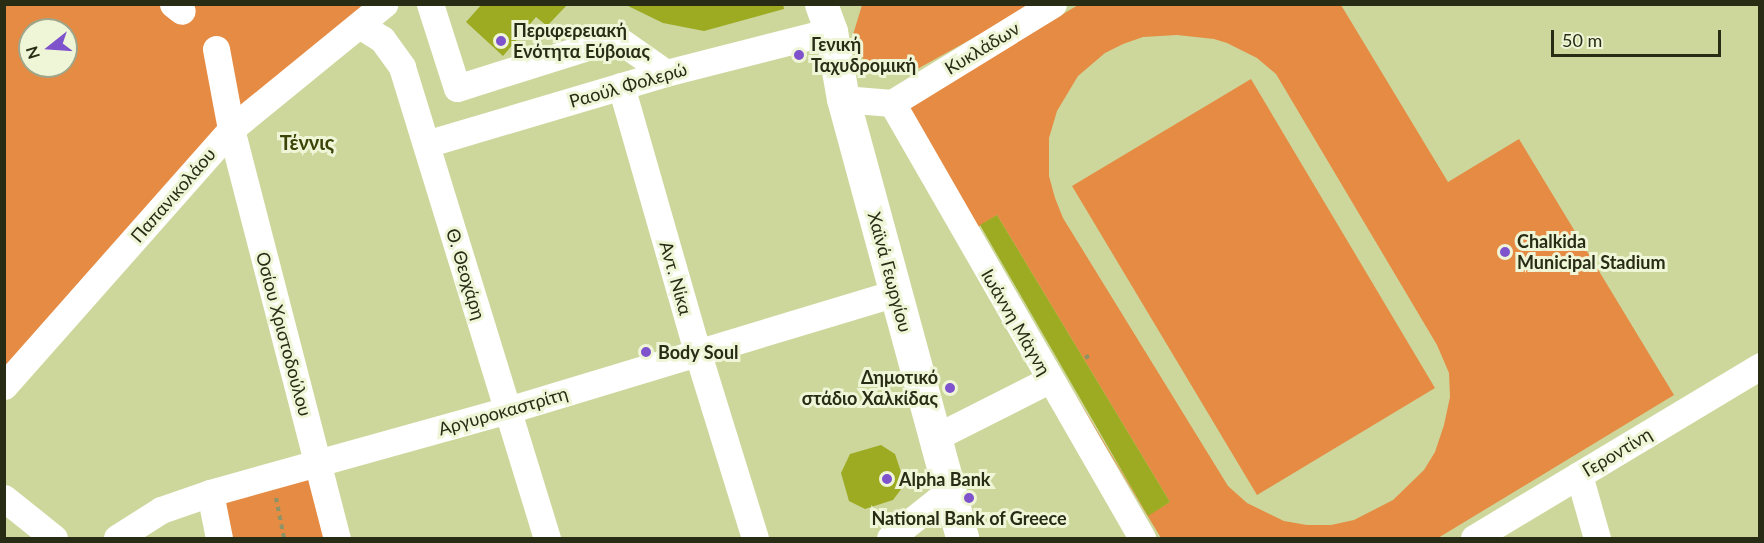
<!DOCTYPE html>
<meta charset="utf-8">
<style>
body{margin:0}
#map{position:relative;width:1764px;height:543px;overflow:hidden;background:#cdd79c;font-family:Lato,sans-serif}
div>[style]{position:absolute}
.green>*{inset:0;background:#e58b43}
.building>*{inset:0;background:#9cab21}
.path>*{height:4px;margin-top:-2px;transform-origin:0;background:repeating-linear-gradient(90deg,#8c9467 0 4.5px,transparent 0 9px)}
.minor>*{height:27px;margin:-13.5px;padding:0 13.5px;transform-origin:13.5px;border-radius:13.5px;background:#fff}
.major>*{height:33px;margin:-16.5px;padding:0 16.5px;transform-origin:16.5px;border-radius:16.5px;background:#fff}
.dots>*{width:16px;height:16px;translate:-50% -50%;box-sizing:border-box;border:3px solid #eff5d7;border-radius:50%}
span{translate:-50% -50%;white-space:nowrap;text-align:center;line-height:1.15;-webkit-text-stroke:6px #eff5d7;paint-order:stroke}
.poi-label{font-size:18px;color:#292c15;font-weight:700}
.left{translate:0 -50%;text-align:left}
.right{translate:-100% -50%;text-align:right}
.street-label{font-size:18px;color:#292c15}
.neighbourhood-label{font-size:20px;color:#3c4306;font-weight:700}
.frame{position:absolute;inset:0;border:6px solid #292c15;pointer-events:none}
.north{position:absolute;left:18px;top:18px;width:60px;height:60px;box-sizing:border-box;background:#eff5d7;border:2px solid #a0a589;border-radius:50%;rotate:253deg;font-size:16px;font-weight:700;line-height:24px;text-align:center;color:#292c15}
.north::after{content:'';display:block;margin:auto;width:21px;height:27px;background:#7e53cc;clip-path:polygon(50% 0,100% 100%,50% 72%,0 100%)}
.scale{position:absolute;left:1551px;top:30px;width:170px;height:27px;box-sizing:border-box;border:3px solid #292c15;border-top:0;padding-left:8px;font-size:18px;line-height:21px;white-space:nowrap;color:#292c15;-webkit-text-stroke:4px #eff5d7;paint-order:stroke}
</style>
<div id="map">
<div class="green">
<div style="clip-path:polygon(evenodd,5px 5px,373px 5px,5px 376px,5px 5px,30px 30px,66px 30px,66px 66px,30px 66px,30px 30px)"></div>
<div style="clip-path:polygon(862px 5px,1033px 5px,910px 73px,871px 73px,852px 38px)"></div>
<div style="clip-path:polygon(evenodd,1078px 5px,1341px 5px,1448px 182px,1519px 139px,1674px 395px,1438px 538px,1161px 538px,903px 111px,1078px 5px,1177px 35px,1214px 39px,1227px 43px,1257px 58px,1276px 74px,1437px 345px,1449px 373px,1450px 397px,1444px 425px,1435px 452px,1424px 470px,1393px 500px,1354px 520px,1331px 525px,1307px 525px,1284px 521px,1247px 503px,1228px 486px,1063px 218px,1055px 198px,1049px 176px,1049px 138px,1057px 111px,1078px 76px,1105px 53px,1123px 44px,1143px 37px,1177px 35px,1078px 5px,997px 215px,1170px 502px,1148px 515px,975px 229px,997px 215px)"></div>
<div style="clip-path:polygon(1251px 79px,1435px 388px,1257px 495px,1072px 186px)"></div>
<div style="clip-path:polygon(318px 464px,337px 538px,219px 538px,210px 493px)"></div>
</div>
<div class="building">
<div style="clip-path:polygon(482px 4px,568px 4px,547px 26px,536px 17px,503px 56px,466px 22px)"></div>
<div style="clip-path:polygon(624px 4px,783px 4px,784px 9px,704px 31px,663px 23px)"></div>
<div style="clip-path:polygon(997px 215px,1170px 502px,1148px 516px,980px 225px)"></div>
<div style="clip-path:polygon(881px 445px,895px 454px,905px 484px,893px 500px,865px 509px,849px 501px,841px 473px,850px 454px)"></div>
</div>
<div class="path">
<div style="left:1085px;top:358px;width:8px;rotate:-30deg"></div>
<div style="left:276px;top:498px;width:41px;rotate:78.7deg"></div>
</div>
<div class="minor">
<div style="left:173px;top:4px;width:11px;rotate:38deg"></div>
<div style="left:430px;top:4px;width:88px;rotate:72.2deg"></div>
<div style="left:457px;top:88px;width:167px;rotate:-17.5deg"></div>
<div style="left:616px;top:38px;width:61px;rotate:35deg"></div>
<div style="left:361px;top:26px;width:25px;rotate:32deg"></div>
<div style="left:382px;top:39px;width:34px;rotate:54deg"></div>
<div style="left:402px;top:67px;width:493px;rotate:72.9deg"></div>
<div style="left:216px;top:49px;width:81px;rotate:79.4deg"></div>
<div style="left:231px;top:129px;width:423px;rotate:75.5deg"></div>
<div style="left:621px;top:86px;width:279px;rotate:74deg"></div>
<div style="left:698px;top:354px;width:193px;rotate:72.8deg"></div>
<div style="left:843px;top:99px;width:49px;rotate:4.7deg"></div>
<div style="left:892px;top:103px;width:189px;rotate:-31.6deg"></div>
<div style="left:892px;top:103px;width:502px;rotate:60.11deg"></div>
<div style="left:426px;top:144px;width:250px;rotate:-16.5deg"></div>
<div style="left:666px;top:73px;width:170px;rotate:-14.3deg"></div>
<div style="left:4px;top:386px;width:343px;rotate:-48.5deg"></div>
<div style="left:231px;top:129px;width:198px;rotate:-39.2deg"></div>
<div style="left:936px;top:437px;width:127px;rotate:-26.8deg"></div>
<div style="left:1579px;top:475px;width:66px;rotate:74.1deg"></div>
<div style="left:210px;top:493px;width:46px;rotate:78.7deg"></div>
<div style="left:4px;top:498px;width:64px;rotate:38.7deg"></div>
<div style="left:117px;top:538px;width:52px;rotate:-32.5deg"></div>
<div style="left:161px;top:510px;width:52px;rotate:-19.1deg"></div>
<div style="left:210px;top:493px;width:309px;rotate:-15.6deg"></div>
<div style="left:508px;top:410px;width:404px;rotate:-16.8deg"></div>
<div style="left:890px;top:538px;width:75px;rotate:-38.5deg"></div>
<div style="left:1474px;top:538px;width:334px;rotate:-31deg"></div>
</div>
<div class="major">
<div style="left:821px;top:4px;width:29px;rotate:70deg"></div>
<div style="left:831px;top:31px;width:69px;rotate:80deg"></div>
<div style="left:843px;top:99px;width:455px;rotate:74.8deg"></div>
</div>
<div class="dots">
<div style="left:501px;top:41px;background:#7e53cc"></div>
<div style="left:799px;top:55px;background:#7e53cc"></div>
<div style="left:1505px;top:252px;background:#7e53cc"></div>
<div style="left:646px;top:352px;background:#7e53cc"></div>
<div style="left:950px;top:388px;background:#7e53cc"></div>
<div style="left:887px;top:479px;background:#7e53cc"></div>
<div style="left:969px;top:498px;background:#7e53cc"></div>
</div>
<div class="poi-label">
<span class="left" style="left:513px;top:41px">Περιφερειακή<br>Ενότητα Εύβοιας</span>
<span class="left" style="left:811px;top:55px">Γενική<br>Ταχυδρομική</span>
<span class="left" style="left:1517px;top:252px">Chalkida<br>Municipal Stadium</span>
<span class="left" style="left:658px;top:352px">Body Soul</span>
<span class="right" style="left:938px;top:388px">Δημοτικό<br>στάδιο Χαλκίδας</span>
<span class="left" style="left:899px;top:479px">Alpha Bank</span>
<span style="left:969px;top:518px">National Bank of Greece</span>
</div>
<div class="street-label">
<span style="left:982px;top:48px;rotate:-31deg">Κυκλάδων</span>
<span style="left:628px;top:85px;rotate:-16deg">Ραούλ Φολερώ</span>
<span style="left:173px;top:195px;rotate:-49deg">Παπανικολάου</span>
<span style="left:890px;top:272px;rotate:75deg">Χαϊνά Γεωργίου</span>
<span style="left:466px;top:274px;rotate:73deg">Θ. Θεοχάρη</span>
<span style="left:676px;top:278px;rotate:74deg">Αντ. Νίκα</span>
<span style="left:1016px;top:322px;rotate:60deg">Ιωάννη Μὰγνη</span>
<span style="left:284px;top:334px;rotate:75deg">Οσίου Χριστοδούλου</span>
<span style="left:503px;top:411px;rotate:-16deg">Αργυροκαστρίτη</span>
<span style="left:1617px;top:452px;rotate:-31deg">Γεροντίνη</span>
</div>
<div class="neighbourhood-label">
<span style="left:307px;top:142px">Τέννις</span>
</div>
<div class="frame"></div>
<div class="north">N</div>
<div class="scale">50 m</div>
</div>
